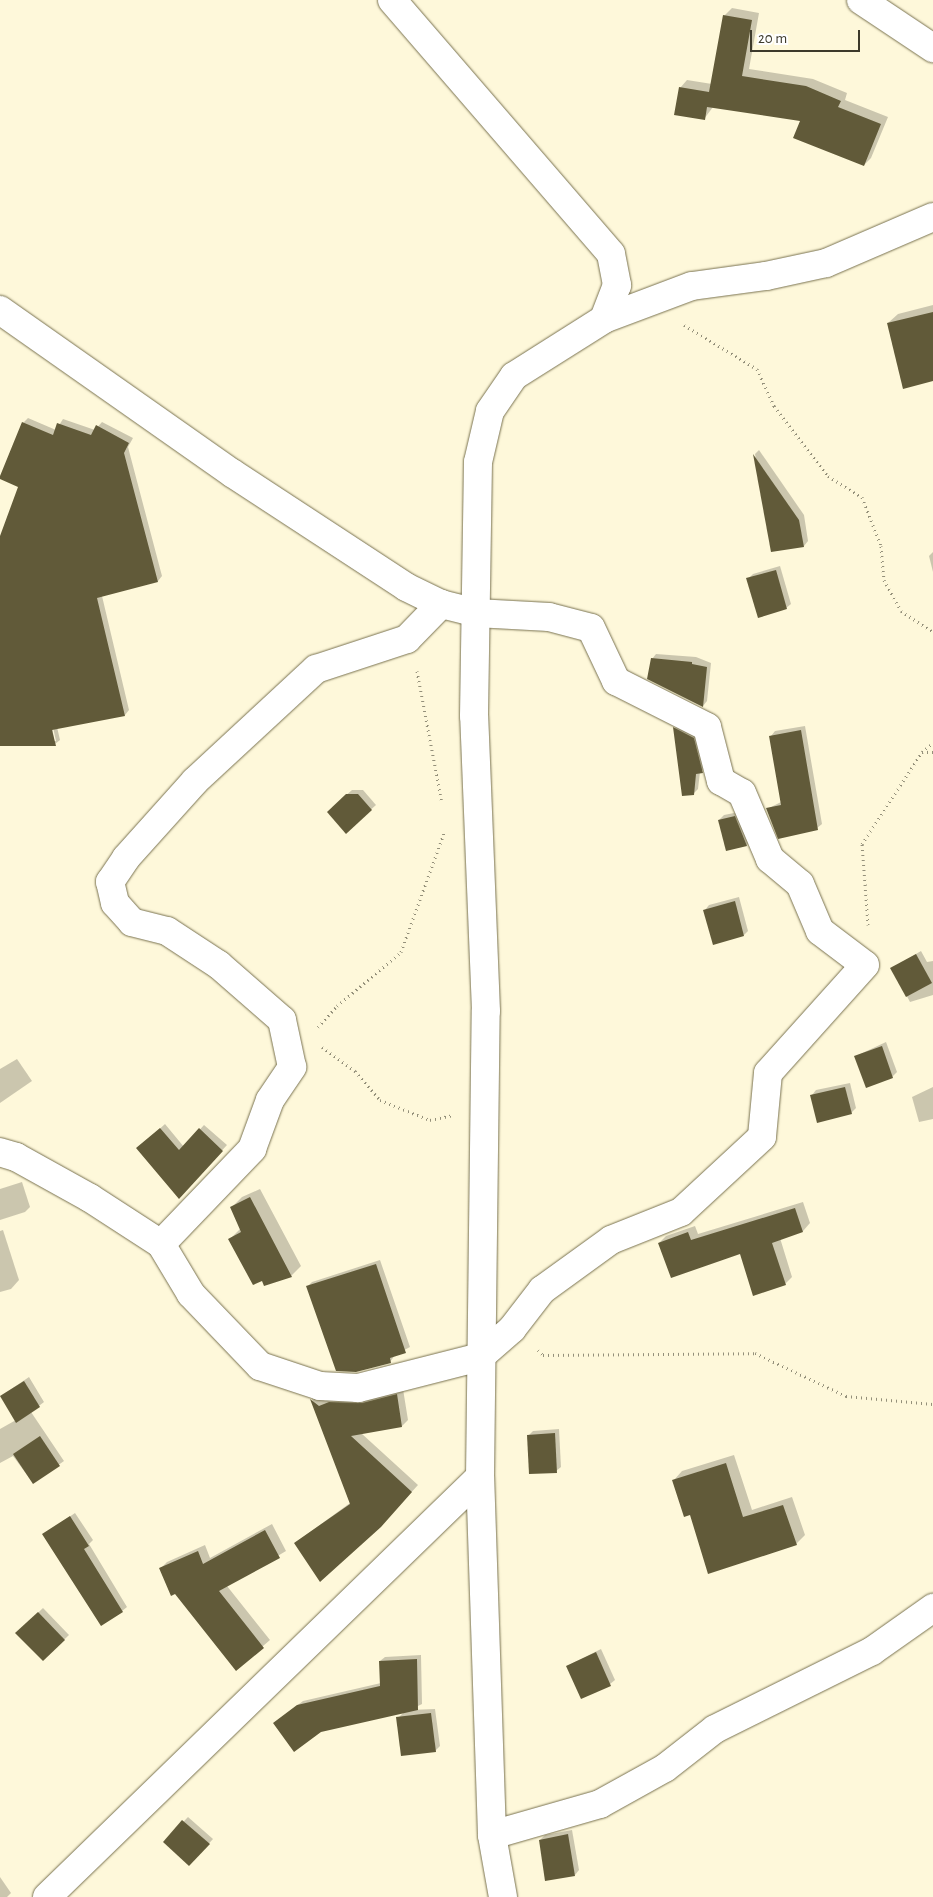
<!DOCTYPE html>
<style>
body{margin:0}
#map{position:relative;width:933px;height:1897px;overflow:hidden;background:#fef8da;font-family:"Alegreya Sans",sans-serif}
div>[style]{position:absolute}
.shadow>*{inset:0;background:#0003}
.building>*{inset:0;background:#615a39}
.path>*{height:3px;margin-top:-1.5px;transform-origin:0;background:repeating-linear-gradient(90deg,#94907a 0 1px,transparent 0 5px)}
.roads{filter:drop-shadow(0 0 1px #797250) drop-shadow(0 0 1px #797250)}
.minor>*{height:28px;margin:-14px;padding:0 14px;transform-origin:14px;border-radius:14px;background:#fff}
span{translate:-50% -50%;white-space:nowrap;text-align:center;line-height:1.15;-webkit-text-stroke:5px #fff;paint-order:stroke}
.scale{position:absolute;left:750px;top:30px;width:110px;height:22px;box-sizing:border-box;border:2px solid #3d3a2b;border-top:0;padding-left:6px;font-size:15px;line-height:18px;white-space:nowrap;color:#3d3a2b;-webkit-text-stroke:4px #fff;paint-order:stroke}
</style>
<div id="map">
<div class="shadow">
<div style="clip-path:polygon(732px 8px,759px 13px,749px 69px,813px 79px,847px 93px,845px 100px,888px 117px,871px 158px,864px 165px,802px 120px,713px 107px,704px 119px,680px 88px,687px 80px,712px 84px,724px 16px)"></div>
<div style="clip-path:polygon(933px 305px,933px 380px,888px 323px,898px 314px)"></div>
<div style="clip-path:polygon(evenodd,28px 418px,56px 430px,63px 419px,95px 430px,102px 422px,133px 438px,128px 447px,162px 576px,158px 581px,102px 596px,129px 710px,125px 715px,57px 727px,60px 740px,55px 744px,0 744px,0 571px,19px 486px,23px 423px,28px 418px,52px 723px,56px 741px,54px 741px,52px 723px)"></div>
<div style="clip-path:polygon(759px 450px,804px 515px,808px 541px,804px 546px,772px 551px,755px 454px)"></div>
<div style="clip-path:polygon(933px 552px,933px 572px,929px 556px)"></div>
<div style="clip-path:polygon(780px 566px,791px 604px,786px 608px,748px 579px,753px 574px)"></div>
<div style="clip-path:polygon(656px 654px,696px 657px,711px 663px,707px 701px,703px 706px,652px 659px)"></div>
<div style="clip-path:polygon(679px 724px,698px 733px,707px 767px,700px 772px,698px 789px,693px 794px,675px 728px)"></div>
<div style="clip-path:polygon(805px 726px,822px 824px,817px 828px,767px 809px,781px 802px,771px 736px,775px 731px)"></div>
<div style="clip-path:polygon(352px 790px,363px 790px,376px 805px,346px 832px,333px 807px)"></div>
<div style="clip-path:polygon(739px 812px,751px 840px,747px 845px,726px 850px,719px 820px,724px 815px)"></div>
<div style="clip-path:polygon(739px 897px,748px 931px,744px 935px,705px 910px,709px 905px)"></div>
<div style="clip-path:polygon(921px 951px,927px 962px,933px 961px,933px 995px,910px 1002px,892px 968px)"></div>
<div style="clip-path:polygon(886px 1042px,897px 1072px,892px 1077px,856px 1056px)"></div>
<div style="clip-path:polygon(17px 1059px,32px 1081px,0 1103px,0 1069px)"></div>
<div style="clip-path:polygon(850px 1083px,856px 1108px,851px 1113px,812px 1095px,816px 1090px)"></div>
<div style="clip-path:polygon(933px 1087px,933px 1119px,919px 1122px,912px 1097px)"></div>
<div style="clip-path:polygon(165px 1124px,184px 1147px,204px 1125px,227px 1145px,179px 1197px,143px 1144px)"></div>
<div style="clip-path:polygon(22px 1182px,30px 1207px,25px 1212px,0 1220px,0 1189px)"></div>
<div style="clip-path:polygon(260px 1189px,301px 1266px,291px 1276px,265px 1284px,230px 1239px,241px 1228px,232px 1207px,242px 1197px)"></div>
<div style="clip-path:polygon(803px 1202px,810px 1223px,803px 1231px,780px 1238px,792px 1277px,785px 1284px,741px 1252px,659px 1243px,666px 1236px,695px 1226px,698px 1234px)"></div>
<div style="clip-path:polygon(3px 1230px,19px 1280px,11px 1289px,0 1292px,0 1231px)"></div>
<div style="clip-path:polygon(380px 1260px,410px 1347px,395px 1355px,390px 1362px,308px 1286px,312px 1282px)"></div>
<div style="clip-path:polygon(29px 1377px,44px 1402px,31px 1412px,64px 1461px,33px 1483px,13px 1456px,0 1463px,0 1429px,16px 1420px,1px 1396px)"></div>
<div style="clip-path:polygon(403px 1389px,408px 1420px,402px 1426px,361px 1433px,418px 1485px,387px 1519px,295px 1543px,350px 1503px,312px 1399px,317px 1394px,325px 1401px,336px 1396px)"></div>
<div style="clip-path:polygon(559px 1429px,561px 1467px,556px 1471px,529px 1435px,533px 1431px)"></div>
<div style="clip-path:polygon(734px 1455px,752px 1510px,792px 1497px,805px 1535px,796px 1544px,690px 1513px,674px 1480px,682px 1471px)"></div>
<div style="clip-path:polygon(75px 1513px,93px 1540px,89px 1544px,127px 1607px,122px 1611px,44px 1534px)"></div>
<div style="clip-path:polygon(272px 1524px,286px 1551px,227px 1586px,270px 1640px,236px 1669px,160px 1569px,167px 1562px,205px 1545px,210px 1558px)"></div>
<div style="clip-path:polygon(43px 1608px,69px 1635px,43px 1660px,17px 1633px)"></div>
<div style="clip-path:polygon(601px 1649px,615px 1680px,610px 1684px,567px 1666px)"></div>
<div style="clip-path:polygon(421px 1655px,422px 1704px,410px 1710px,435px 1709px,440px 1746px,435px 1751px,398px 1718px,404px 1712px,274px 1723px,303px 1701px,381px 1683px,380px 1661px,385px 1657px)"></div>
<div style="clip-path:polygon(188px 1817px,213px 1839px,194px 1860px,164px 1842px)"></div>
<div style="clip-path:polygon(572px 1830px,579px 1870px,575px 1875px,540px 1840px,545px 1835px)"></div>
<div style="clip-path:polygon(0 1877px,11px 1893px,7px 1897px,0 1897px)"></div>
</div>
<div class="building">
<div style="clip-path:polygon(723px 15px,752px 20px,742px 76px,806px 86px,841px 101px,838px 107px,881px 124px,864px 166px,793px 138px,800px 121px,707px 107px,705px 120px,674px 115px,679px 87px,709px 92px)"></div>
<div style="clip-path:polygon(933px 312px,933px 381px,903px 389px,887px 323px)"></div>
<div style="clip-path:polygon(22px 422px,53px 435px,57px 423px,91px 435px,96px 425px,129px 443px,124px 453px,158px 582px,97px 598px,125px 716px,52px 730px,56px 746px,0 746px,0 536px,18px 487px,0 479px,0 476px)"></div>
<div style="clip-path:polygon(753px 454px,799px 520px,804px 547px,771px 552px)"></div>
<div style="clip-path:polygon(776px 570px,787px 609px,758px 618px,746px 578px)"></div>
<div style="clip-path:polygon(651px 658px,692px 662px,692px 664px,707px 667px,703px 707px,647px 679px)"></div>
<div style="clip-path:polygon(673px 727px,694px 738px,703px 773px,696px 774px,694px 795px,682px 796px)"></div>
<div style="clip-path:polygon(801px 730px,818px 830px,778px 839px,766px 808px,781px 805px,769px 736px)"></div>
<div style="clip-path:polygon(346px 794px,358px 794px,372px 810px,346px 834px,327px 812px)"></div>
<div style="clip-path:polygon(735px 816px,747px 846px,726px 851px,718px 820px)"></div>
<div style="clip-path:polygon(735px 901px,744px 936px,713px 945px,703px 910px)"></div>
<div style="clip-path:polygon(916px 954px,932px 983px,906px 997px,890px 968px)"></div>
<div style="clip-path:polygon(882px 1046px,893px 1078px,866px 1088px,854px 1056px)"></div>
<div style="clip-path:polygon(845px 1087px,852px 1114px,817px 1123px,810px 1095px)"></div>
<div style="clip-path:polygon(160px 1128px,179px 1150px,199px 1128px,223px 1151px,179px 1199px,136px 1148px)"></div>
<div style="clip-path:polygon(250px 1197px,292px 1277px,264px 1286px,262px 1281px,253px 1285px,228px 1239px,241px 1232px,230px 1207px)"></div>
<div style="clip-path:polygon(795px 1208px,803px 1232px,772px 1243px,786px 1285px,753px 1296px,740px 1254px,671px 1278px,658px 1243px,688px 1232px,691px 1240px)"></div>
<div style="clip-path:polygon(376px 1264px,406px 1353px,390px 1358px,391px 1363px,356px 1372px,336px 1371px,306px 1286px)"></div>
<div style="clip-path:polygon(24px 1381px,40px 1407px,16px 1423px,0 1396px)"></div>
<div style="clip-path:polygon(397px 1394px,402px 1427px,351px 1436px,412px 1492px,381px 1527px,320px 1582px,294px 1543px,350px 1504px,310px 1399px,319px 1406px,329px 1402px,362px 1403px)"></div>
<div style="clip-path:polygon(555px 1433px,557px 1473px,529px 1474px,527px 1435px)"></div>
<div style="clip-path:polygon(40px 1436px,60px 1466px,33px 1484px,13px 1454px)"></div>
<div style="clip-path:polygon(726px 1463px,743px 1517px,783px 1505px,797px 1545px,708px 1574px,690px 1515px,684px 1517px,672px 1480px)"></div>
<div style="clip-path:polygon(70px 1516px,89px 1546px,84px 1549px,123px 1612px,101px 1626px,42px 1534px)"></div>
<div style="clip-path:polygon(265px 1530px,280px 1558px,219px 1591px,264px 1648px,236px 1671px,175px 1594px,171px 1596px,159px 1568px,198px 1551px,203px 1564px)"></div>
<div style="clip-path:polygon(38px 1612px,65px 1640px,43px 1661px,15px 1633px)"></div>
<div style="clip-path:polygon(596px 1652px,611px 1686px,581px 1699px,566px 1666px)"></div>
<div style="clip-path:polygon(417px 1659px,418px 1710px,321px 1732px,294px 1752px,273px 1723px,297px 1705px,380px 1686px,379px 1661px)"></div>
<div style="clip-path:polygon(431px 1713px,436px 1752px,401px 1756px,396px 1717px)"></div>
<div style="clip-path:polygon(182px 1820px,210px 1844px,189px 1866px,163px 1842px)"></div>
<div style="clip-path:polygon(568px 1834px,575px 1876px,545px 1881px,539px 1840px)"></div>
</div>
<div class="path">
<div style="left:684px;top:325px;width:85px;rotate:31.1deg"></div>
<div style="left:757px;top:369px;width:41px;rotate:65.3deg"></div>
<div style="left:774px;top:406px;width:88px;rotate:52.4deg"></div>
<div style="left:828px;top:476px;width:40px;rotate:32deg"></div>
<div style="left:862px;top:497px;width:53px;rotate:68.8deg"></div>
<div style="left:881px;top:546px;width:34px;rotate:85deg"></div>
<div style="left:884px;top:580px;width:35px;rotate:61deg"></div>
<div style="left:901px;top:611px;width:38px;rotate:33deg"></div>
<div style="left:417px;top:671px;width:134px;rotate:79.3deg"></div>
<div style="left:922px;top:752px;width:11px"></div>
<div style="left:868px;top:925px;width:81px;rotate:-94.2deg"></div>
<div style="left:862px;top:844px;width:110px;rotate:-56.9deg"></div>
<div style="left:922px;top:752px;width:14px;rotate:-39deg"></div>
<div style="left:318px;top:1027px;width:28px;rotate:-48deg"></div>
<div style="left:337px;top:1006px;width:84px;rotate:-40.2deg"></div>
<div style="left:401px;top:952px;width:127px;rotate:-70.1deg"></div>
<div style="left:322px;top:1047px;width:41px;rotate:36deg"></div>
<div style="left:355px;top:1071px;width:38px;rotate:49deg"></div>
<div style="left:380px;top:1100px;width:54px;rotate:21.8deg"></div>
<div style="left:430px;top:1120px;width:24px;rotate:-12deg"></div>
<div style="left:538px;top:1350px;width:7px;rotate:45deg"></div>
<div style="left:543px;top:1355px;width:212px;rotate:-0.5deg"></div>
<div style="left:755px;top:1353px;width:101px;rotate:25.3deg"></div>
<div style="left:846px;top:1396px;width:87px;rotate:5.3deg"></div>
</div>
<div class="roads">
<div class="minor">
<div style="left:392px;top:0;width:335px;rotate:49.2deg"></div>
<div style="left:611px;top:254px;width:32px;rotate:79deg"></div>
<div style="left:617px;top:285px;width:36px;rotate:111deg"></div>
<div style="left:861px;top:0;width:87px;rotate:33.7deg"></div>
<div style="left:0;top:310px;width:284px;rotate:35.1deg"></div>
<div style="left:232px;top:473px;width:208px;rotate:33.2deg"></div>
<div style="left:406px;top:587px;width:39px;rotate:26deg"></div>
<div style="left:441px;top:604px;width:36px;rotate:14deg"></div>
<div style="left:476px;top:613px;width:73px;rotate:3.1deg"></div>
<div style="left:549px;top:617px;width:43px;rotate:14.7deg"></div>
<div style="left:591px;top:628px;width:59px;rotate:64.7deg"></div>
<div style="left:616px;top:681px;width:102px;rotate:26.8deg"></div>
<div style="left:707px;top:727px;width:56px;rotate:75.5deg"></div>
<div style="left:721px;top:781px;width:24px;rotate:30deg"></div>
<div style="left:742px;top:793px;width:72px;rotate:67deg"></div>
<div style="left:770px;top:859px;width:39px;rotate:40deg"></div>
<div style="left:800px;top:884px;width:51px;rotate:66.9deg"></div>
<div style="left:820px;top:931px;width:56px;rotate:37.1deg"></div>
<div style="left:865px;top:965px;width:145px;rotate:131.9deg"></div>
<div style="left:768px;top:1073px;width:64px;rotate:95.4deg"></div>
<div style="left:762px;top:1137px;width:110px;rotate:137.2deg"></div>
<div style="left:681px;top:1212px;width:75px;rotate:158.2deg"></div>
<div style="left:611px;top:1240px;width:85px;rotate:144.1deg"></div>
<div style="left:542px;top:1290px;width:49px;rotate:127.6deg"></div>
<div style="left:512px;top:1329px;width:43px;rotate:138.8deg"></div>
<div style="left:480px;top:1357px;width:126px;rotate:165.7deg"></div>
<div style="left:358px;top:1388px;width:38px;rotate:-177deg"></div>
<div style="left:320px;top:1386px;width:63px;rotate:-161.6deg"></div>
<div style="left:260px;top:1366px;width:100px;rotate:-133.8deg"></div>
<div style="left:191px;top:1294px;width:58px;rotate:-121deg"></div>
<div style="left:161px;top:1244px;width:85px;rotate:-147.1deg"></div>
<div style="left:90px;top:1198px;width:85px;rotate:-151deg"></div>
<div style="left:16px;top:1157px;width:17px;rotate:-163deg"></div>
<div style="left:161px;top:1244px;width:132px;rotate:-46.2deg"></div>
<div style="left:252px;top:1149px;width:52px;rotate:-69.8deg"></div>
<div style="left:270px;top:1100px;width:40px;rotate:-56deg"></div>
<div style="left:292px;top:1067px;width:48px;rotate:-102deg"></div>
<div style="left:282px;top:1020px;width:84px;rotate:-138.9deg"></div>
<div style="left:219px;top:965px;width:62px;rotate:-146.8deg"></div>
<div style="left:167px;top:931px;width:36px;rotate:-166deg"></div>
<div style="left:132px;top:922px;width:25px;rotate:-132deg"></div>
<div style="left:115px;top:903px;width:22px;rotate:-103deg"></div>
<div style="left:110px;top:882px;width:29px;rotate:-56deg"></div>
<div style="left:126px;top:858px;width:103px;rotate:-48.1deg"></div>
<div style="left:195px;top:781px;width:165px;rotate:-42.8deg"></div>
<div style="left:316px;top:669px;width:96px;rotate:-18.2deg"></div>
<div style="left:407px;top:639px;width:49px;rotate:-45.8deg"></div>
<div style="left:492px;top:1835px;width:112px;rotate:-16deg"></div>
<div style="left:600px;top:1804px;width:74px;rotate:-29deg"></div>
<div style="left:665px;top:1768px;width:63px;rotate:-38deg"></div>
<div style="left:715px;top:1729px;width:175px;rotate:-26.4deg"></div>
<div style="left:872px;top:1651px;width:75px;rotate:-35.2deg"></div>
<div style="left:47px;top:1897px;width:603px;rotate:-44.13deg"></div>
<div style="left:503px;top:1897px;width:63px;rotate:-100.1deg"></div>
<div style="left:492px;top:1835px;width:358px;rotate:-91.9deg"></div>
<div style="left:480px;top:1477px;width:466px;rotate:-89.3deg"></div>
<div style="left:486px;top:1011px;width:295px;rotate:-92.3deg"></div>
<div style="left:474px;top:716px;width:254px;rotate:-89.1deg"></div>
<div style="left:478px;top:462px;width:52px;rotate:-76.8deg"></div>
<div style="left:490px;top:411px;width:42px;rotate:-55.6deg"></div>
<div style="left:514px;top:376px;width:107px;rotate:-32.3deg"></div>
<div style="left:604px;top:319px;width:94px;rotate:-20.6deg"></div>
<div style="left:692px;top:286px;width:75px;rotate:-7.7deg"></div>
<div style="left:766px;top:276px;width:61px;rotate:-12.2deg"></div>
<div style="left:826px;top:263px;width:116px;rotate:-23.3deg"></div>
</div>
</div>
<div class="scale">20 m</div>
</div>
